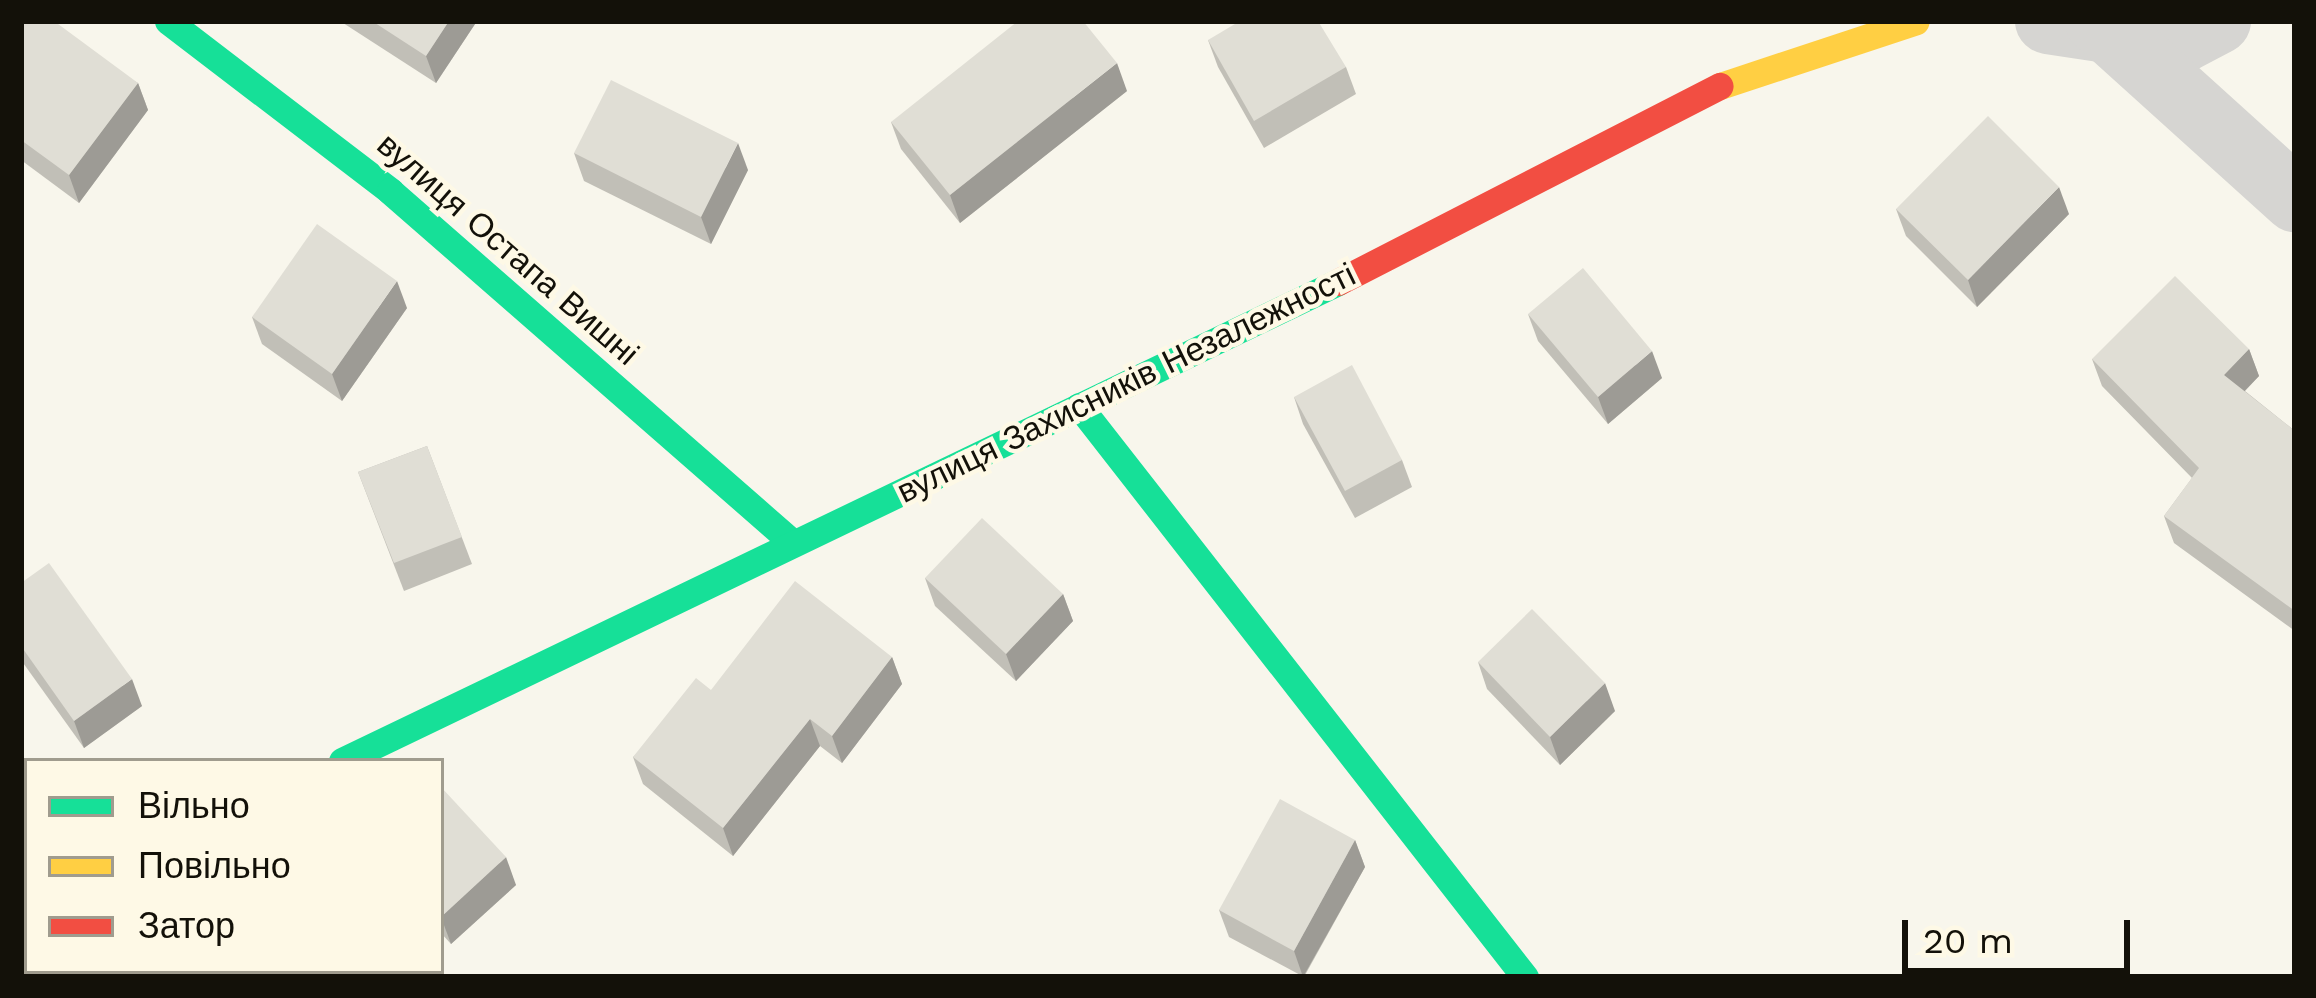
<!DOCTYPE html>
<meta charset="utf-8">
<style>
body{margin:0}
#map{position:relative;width:2316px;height:998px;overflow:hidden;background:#f8f6ec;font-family:"Work Sans",sans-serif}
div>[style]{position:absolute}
.street>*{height:66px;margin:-33px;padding:0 33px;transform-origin:33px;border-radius:33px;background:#d6d5d2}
.fast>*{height:27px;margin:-13.5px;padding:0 13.5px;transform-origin:13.5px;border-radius:13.5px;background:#16e098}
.slow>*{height:27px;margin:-13.5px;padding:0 13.5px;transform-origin:13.5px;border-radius:13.5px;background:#ffcf43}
.jam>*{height:27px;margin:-13.5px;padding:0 13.5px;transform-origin:13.5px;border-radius:13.5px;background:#f24e42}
.wall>*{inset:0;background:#c1bfb7}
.shaded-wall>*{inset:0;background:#9d9b95}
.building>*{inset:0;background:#e0ded5}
span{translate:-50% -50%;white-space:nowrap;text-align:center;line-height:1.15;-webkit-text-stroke:9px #fef9e6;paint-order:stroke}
.street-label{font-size:33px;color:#131109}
.frame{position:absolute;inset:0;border:24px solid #131109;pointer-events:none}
.legend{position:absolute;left:24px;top:758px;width:420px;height:216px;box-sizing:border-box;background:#fef9e6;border:3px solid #a09c8e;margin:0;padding:15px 21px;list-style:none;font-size:36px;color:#131109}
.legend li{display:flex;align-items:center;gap:24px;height:60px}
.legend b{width:60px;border:3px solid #a09c8e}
.scale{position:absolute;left:1902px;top:920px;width:228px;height:54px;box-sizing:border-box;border:6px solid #131109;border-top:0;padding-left:15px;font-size:36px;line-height:42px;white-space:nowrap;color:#131109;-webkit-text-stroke:9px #fef9e6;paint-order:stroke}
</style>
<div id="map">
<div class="street">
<div style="left:2048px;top:21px;width:134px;rotate:8.6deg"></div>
<div style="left:2180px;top:41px;width:43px;rotate:-27.8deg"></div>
<div style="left:2098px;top:21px;width:266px;rotate:42.1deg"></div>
<div style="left:21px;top:938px;width:7px;rotate:-27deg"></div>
</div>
<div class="fast">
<div style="left:168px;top:21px;width:280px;rotate:37.4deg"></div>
<div style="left:390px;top:191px;width:535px;rotate:41.14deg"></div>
<div style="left:1079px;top:406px;width:725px;rotate:52.01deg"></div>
<div style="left:342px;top:761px;width:1105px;rotate:-25.68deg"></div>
</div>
<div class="slow">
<div style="left:1720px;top:86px;width:206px;rotate:-18.3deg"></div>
</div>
<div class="jam">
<div style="left:1338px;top:282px;width:429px;rotate:-27.2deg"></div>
</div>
<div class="wall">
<div style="clip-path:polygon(21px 21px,138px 83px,148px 110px,79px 203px,21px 160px)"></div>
<div style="clip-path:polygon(340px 21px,477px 21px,436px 83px)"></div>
<div style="clip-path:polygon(1208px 40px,1346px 67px,1356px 94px,1264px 148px,1218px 67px)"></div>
<div style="clip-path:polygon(1127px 91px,960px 223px,901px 149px,891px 122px)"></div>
<div style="clip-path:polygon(574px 153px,748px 170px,711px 244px,584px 181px)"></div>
<div style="clip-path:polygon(1896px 209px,2069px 214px,1977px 307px,1906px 236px)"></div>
<div style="clip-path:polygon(407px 308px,342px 401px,262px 344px,252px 317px)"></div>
<div style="clip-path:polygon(1528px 314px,1662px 378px,1608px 424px,1538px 341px)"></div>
<div style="clip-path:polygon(2249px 349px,2259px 376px,2245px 391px,2295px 431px,2295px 631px,2174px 543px,2164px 516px,2192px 478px,2102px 386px,2092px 359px)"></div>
<div style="clip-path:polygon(1294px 397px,1402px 460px,1412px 487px,1355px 518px,1303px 424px)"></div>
<div style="clip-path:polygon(427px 446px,472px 564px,404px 591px,358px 472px)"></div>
<div style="clip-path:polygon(925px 578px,1063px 594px,1073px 621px,1016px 681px,935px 606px)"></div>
<div style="clip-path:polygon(21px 583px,142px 706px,84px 748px,21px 660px)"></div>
<div style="clip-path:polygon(892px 657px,902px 684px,842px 763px,820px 746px,733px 856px,643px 784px,633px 757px,711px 690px)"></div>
<div style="clip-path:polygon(1478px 662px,1615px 711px,1560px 765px,1487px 689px)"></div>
<div style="clip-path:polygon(441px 787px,516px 885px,451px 944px,441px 933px)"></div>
<div style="clip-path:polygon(1355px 840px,1365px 867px,1304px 977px,1229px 937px,1219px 910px)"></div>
</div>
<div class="shaded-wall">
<div style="clip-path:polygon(449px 21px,477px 21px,436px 83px,426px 56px)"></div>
<div style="clip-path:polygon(1117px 63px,1127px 91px,960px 223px,950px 195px)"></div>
<div style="clip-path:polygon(138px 83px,148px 110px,79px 203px,69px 175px)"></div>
<div style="clip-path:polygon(738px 143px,748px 170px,711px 244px,701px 217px)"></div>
<div style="clip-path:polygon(2059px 187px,2069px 214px,1977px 307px,1968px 280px)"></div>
<div style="clip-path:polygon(397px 281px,407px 308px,342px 401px,332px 374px)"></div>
<div style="clip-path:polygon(2249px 349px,2259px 376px,2234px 402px,2224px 375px)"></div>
<div style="clip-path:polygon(1652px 351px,1662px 378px,1608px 424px,1598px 397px)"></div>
<div style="clip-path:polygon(1063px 594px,1073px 621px,1016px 681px,1006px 654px)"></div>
<div style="clip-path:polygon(892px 657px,902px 684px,842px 763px,832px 736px)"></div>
<div style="clip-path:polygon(132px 679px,142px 706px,84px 748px,74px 721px)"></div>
<div style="clip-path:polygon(1605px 683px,1615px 711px,1560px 765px,1550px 737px)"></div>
<div style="clip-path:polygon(810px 719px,820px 746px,733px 856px,723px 828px)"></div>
<div style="clip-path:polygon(1355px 840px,1365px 867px,1303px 977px,1294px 951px)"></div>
<div style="clip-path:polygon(506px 857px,516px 885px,451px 944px,441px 917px)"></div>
</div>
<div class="building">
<div style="clip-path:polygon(21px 21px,54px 21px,138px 83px,69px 175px,21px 140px)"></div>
<div style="clip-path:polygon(372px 21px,449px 21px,426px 56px)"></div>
<div style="clip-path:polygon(1018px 21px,1083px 21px,1117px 63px,950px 195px,891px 122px)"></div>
<div style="clip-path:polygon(1240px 21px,1318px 21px,1346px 67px,1254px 121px,1208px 40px)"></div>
<div style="clip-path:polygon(611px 80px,738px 143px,701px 217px,574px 153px)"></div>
<div style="clip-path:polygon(1988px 116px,2059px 187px,1968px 280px,1896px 209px)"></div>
<div style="clip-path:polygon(317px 224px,397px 281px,332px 374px,252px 317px)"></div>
<div style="clip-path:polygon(1583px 268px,1652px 351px,1598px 397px,1528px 314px)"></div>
<div style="clip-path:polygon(2175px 276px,2249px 349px,2224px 375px,2295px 431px,2295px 611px,2164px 516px,2199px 468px,2092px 359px)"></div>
<div style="clip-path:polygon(1352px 365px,1402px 460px,1345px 491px,1294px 397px)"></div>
<div style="clip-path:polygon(427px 446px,462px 537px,394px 563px,358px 472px)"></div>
<div style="clip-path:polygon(982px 518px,1063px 594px,1006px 654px,925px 578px)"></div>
<div style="clip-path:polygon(49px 563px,132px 679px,74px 721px,21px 646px,21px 583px)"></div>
<div style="clip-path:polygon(795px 581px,892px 657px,832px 736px,810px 719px,723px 828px,633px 757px,696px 678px,711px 690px)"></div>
<div style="clip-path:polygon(1532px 609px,1605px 683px,1550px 737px,1478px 662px)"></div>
<div style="clip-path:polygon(441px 787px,506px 857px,441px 917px)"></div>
<div style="clip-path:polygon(1280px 799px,1355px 840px,1294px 951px,1219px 910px)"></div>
<div style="clip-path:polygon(153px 971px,239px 971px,242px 977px,156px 977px)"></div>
</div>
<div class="street-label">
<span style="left:508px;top:249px;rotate:41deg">вулиця Остапа Вишні</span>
<span style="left:1126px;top:383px;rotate:-26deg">вулиця Захисників Незалежності</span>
</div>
<div class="frame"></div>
<ul class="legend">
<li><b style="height:15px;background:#16e098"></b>Вільно</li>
<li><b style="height:15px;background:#ffcf43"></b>Повільно</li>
<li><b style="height:15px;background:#f24e42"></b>Затор</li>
</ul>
<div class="scale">20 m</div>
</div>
